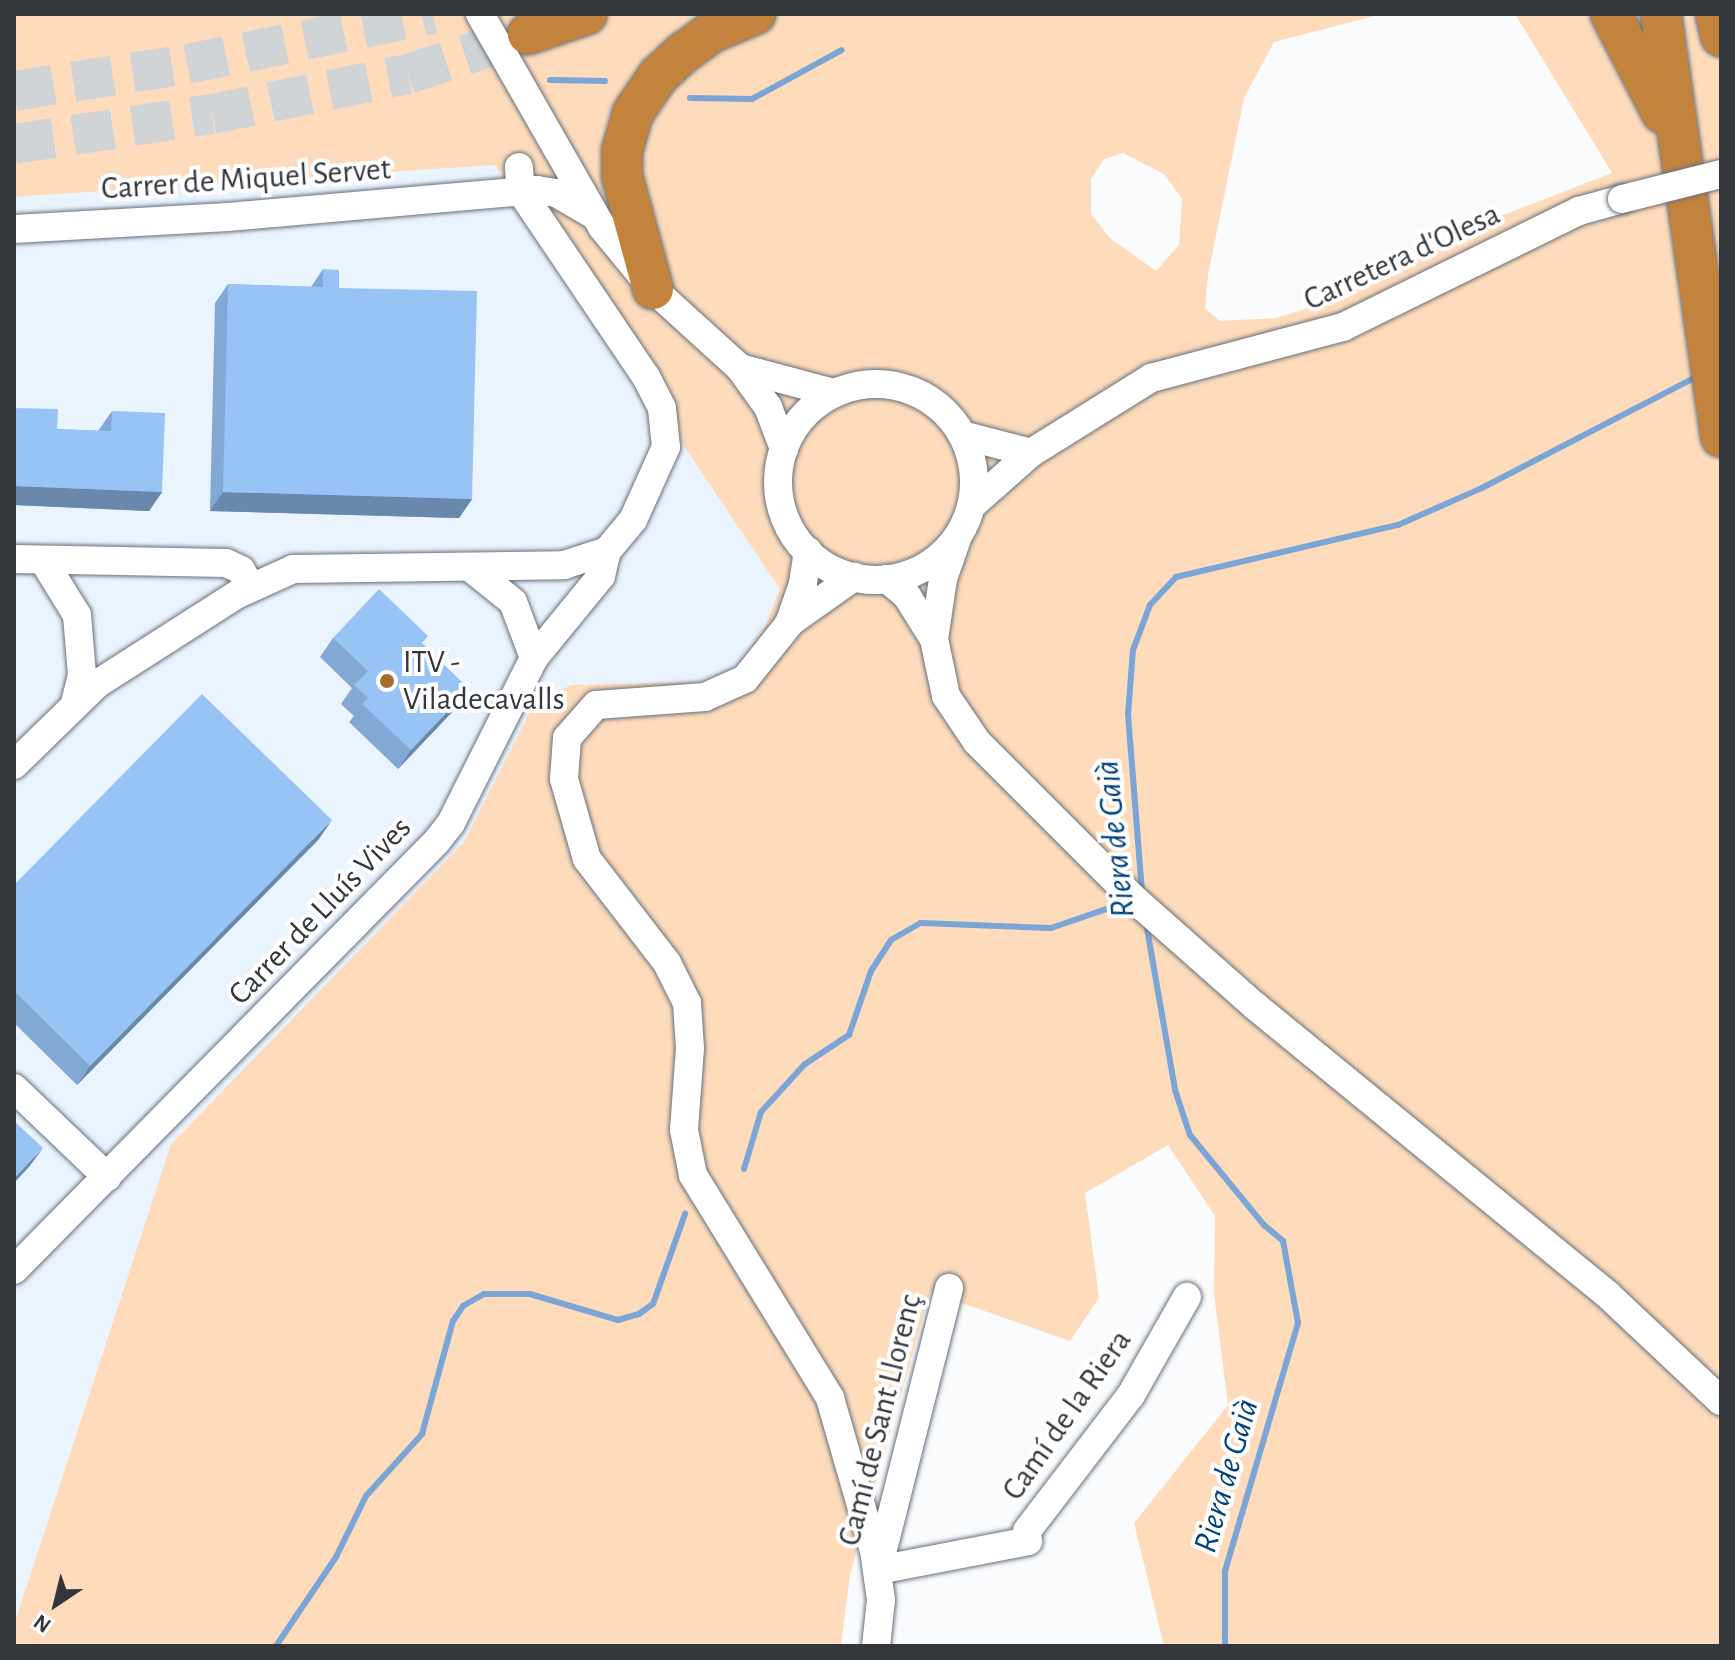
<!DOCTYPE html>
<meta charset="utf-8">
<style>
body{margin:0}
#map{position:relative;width:1735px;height:1660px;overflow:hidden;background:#f9fbfd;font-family:"Alegreya Sans",sans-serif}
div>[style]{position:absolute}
.built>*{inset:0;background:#eaf4ff}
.green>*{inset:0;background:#fedcbb}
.stream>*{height:6px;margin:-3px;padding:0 3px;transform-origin:3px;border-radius:3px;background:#7aa5d6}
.highway-tunnel>*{height:40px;margin-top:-20px;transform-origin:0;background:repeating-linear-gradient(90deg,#d1d4d6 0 40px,transparent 0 60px)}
.roads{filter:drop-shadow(0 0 2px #68707b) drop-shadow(0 0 2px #68707b)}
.minor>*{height:28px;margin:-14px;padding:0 14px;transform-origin:14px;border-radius:14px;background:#fff}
.minor>.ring{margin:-14px;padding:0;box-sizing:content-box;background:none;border:28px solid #fff;border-radius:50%}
.highway>*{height:40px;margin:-20px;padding:0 20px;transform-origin:20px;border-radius:20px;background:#c4833c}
.bridges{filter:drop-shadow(0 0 2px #68707b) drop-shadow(0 0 2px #68707b)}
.minor-bridge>*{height:28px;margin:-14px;padding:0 14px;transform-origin:14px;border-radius:14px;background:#fff}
.wall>*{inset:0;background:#82a8d3}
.shaded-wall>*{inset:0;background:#6a88ac}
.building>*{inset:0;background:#97c3f5}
.dots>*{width:22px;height:22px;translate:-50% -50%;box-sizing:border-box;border:4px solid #fff;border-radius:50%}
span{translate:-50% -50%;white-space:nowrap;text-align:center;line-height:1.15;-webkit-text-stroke:8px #fff;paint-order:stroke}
.street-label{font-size:32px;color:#33373b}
.poi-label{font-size:32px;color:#33373b}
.left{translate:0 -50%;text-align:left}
.water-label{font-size:34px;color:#00427d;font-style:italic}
.frame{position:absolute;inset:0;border:16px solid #33373b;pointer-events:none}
.north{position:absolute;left:16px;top:1564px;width:80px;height:80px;-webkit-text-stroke:6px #fff;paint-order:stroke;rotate:215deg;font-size:22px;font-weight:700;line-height:32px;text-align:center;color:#33373b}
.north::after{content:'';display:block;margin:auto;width:28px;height:36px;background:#33373b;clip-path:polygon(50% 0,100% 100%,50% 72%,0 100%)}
</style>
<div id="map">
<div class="built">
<div style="clip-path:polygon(495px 165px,780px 589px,764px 629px,736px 668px,705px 682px,571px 685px,535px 702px,464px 842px,171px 1144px,14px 1625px,14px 197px)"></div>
</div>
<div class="green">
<div style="clip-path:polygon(evenodd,14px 14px,1382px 14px,1274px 42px,1244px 98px,1208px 275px,1205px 308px,1220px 321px,1276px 318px,1341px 298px,1477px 225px,1612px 173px,1515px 14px,1721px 14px,1721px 1646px,1164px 1646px,1134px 1523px,1228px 1405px,1214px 1294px,1215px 1216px,1168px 1145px,1085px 1193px,1099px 1298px,1070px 1341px,930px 1292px,850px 1575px,841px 1646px,14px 1646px,14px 1625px,171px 1144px,464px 842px,535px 702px,571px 685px,705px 682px,736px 668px,764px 629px,780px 589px,495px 165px,14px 197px,14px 14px,1123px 153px,1164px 174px,1182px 199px,1179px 245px,1156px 271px,1110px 238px,1091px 214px,1091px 179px,1104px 159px,1123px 153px)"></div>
</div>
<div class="stream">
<div style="left:550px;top:80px;width:55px;rotate:1deg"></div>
<div style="left:690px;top:98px;width:62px;rotate:0.9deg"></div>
<div style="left:752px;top:99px;width:102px;rotate:-28.6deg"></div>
<div style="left:1142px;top:892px;width:178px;rotate:-94.5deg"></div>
<div style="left:1128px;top:715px;width:65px;rotate:-85.6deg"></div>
<div style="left:1133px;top:650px;width:48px;rotate:-69.3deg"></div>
<div style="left:1150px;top:605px;width:38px;rotate:-47deg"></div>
<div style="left:1176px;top:577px;width:228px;rotate:-13.2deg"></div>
<div style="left:1398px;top:525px;width:92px;rotate:-23.8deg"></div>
<div style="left:1482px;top:488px;width:243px;rotate:-27.4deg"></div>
<div style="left:1146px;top:923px;width:169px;rotate:80.1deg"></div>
<div style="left:1175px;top:1090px;width:47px;rotate:71.6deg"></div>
<div style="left:1190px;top:1135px;width:117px;rotate:50.6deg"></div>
<div style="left:1264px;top:1225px;width:25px;rotate:40deg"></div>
<div style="left:1283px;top:1241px;width:83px;rotate:79.6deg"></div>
<div style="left:1298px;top:1323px;width:259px;rotate:106.4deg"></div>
<div style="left:1225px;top:1571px;width:75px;rotate:90deg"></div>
<div style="left:744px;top:1169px;width:59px;rotate:-73.4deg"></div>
<div style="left:761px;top:1112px;width:65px;rotate:-47.5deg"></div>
<div style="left:805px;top:1064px;width:53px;rotate:-33.4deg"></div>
<div style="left:849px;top:1035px;width:68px;rotate:-71deg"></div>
<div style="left:871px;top:971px;width:37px;rotate:-57deg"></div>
<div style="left:891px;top:940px;width:34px;rotate:-30deg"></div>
<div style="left:921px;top:923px;width:130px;rotate:2.2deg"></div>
<div style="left:1051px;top:928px;width:80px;rotate:-18.9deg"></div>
<div style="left:276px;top:1646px;width:107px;rotate:-56deg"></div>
<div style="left:336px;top:1557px;width:68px;rotate:-63.8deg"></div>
<div style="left:366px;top:1496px;width:84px;rotate:-47.9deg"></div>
<div style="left:422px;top:1434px;width:117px;rotate:-74.7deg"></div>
<div style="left:453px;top:1321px;width:18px;rotate:-56deg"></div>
<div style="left:463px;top:1306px;width:24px;rotate:-30deg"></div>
<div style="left:484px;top:1294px;width:46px"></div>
<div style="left:530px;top:1294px;width:92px;rotate:16.5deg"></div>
<div style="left:618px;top:1320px;width:22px;rotate:-16deg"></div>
<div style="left:639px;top:1314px;width:17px;rotate:-36deg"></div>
<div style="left:653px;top:1304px;width:96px;rotate:-70.4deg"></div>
</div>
<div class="highway-tunnel">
<div style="left:14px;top:91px;width:175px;rotate:-8.9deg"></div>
<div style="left:187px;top:64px;width:251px;rotate:-11.5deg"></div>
<div style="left:14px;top:144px;width:200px;rotate:-8.6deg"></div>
<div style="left:212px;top:114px;width:200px;rotate:-11.5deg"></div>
<div style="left:408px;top:74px;width:126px;rotate:-18.4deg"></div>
</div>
<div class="roads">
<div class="minor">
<div style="left:480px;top:14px;width:245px;rotate:60.2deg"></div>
<div style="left:602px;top:227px;width:80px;rotate:50.6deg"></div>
<div style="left:653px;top:289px;width:118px;rotate:42.2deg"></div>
<div style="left:740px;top:368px;width:48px;rotate:54.3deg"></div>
<div style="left:768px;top:407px;width:45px;rotate:69.1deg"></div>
<div style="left:14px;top:229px;width:214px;rotate:-3.2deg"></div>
<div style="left:228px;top:217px;width:310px;rotate:-5deg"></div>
<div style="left:537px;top:190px;width:19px;rotate:9deg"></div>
<div style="left:556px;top:193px;width:44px;rotate:30.1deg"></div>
<div style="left:740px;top:368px;width:97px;rotate:14.9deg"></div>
<div class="ring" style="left:778px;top:384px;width:168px;height:168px"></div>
<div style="left:962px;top:435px;width:71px;rotate:14.6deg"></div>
<div style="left:972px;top:505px;width:79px;rotate:-41.4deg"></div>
<div style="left:1031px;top:453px;width:142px;rotate:-32deg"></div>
<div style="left:1151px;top:378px;width:199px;rotate:-14.9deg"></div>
<div style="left:1343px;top:327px;width:263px;rotate:-26.2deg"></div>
<div style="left:1579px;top:211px;width:45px;rotate:-15.6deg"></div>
<div style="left:958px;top:536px;width:46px;rotate:109.2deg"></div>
<div style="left:943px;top:579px;width:61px;rotate:98.5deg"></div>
<div style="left:934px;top:639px;width:58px;rotate:78.1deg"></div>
<div style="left:946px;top:696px;width:55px;rotate:56deg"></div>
<div style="left:977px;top:742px;width:222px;rotate:45deg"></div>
<div style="left:1134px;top:899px;width:162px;rotate:41.5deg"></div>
<div style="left:1255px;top:1006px;width:456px;rotate:39.3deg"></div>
<div style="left:1608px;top:1295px;width:155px;rotate:43.2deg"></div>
<div style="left:808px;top:551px;width:33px;rotate:99deg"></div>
<div style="left:803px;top:584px;width:42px;rotate:109.3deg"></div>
<div style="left:789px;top:624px;width:70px;rotate:128.7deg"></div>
<div style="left:745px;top:679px;width:44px;rotate:155.8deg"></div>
<div style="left:705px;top:697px;width:109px;rotate:175.8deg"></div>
<div style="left:596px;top:705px;width:44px;rotate:131.3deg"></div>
<div style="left:567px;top:738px;width:41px;rotate:94.2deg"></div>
<div style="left:564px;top:779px;width:83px;rotate:74deg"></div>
<div style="left:587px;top:859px;width:131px;rotate:52.4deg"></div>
<div style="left:667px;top:963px;width:45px;rotate:63.4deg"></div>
<div style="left:687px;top:1003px;width:45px;rotate:86.2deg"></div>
<div style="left:690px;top:1048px;width:82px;rotate:94.2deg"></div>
<div style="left:684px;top:1130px;width:46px;rotate:78.7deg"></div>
<div style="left:693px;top:1175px;width:262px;rotate:58.4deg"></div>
<div style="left:830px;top:1398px;width:158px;rotate:73.9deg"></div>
<div style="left:874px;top:1550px;width:50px;rotate:82deg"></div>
<div style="left:881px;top:1600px;width:46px;rotate:96.2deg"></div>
<div style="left:14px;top:559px;width:212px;rotate:1.1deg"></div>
<div style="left:226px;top:563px;width:17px;rotate:25deg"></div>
<div style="left:241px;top:570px;width:20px;rotate:60deg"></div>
<div style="left:43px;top:560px;width:65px;rotate:58.3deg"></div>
<div style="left:77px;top:615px;width:60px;rotate:85.2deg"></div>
<div style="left:82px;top:675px;width:30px;rotate:104deg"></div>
<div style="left:471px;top:568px;width:54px;rotate:39deg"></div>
<div style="left:513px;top:602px;width:60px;rotate:69.4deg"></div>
<div style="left:887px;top:579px;width:26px;rotate:40deg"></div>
<div style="left:907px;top:596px;width:51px;rotate:57.9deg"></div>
<div style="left:789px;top:623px;width:80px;rotate:-35.3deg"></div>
<div style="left:14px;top:765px;width:116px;rotate:-44.3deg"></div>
<div style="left:97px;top:684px;width:167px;rotate:-32.6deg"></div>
<div style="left:238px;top:594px;width:60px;rotate:-24.4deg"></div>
<div style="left:293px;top:569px;width:271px;rotate:-0.8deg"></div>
<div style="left:564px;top:565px;width:45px;rotate:-18deg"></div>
<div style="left:607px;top:551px;width:40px;rotate:-50deg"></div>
<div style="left:633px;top:520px;width:80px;rotate:-65.7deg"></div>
<div style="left:666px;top:447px;width:39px;rotate:-96deg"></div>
<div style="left:662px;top:408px;width:35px;rotate:-117deg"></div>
<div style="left:646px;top:377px;width:223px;rotate:-124deg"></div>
<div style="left:521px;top:192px;width:25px;rotate:-95deg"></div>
<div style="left:14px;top:1088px;width:129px;rotate:43.7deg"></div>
<div style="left:14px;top:1270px;width:602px;rotate:-45.4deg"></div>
<div style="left:437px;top:841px;width:23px;rotate:-52deg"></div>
<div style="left:451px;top:823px;width:185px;rotate:-63.3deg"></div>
<div style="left:534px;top:658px;width:106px;rotate:-50.7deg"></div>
<div style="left:601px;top:576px;width:26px;rotate:-77deg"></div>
<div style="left:1027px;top:1531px;width:171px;rotate:-52.6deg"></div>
<div style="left:1131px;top:1395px;width:113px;rotate:-60.3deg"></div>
<div style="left:878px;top:1569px;width:290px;rotate:-75.8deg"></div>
<div style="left:878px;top:1570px;width:153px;rotate:-10.9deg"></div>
</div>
<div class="highway">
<div style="left:1611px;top:14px;width:111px;rotate:62.7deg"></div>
<div style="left:1661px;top:14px;width:427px;rotate:81.9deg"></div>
<div style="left:1716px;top:14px;width:23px;rotate:77deg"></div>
<div style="left:528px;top:34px;width:62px;rotate:-18.7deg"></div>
<div style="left:653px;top:289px;width:117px;rotate:-105.3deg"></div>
<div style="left:622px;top:176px;width:25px;rotate:-90deg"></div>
<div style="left:622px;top:151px;width:40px;rotate:-74deg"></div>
<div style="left:633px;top:113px;width:45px;rotate:-56deg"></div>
<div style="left:658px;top:76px;width:34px;rotate:-43deg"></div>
<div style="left:683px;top:53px;width:36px;rotate:-36deg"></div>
<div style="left:712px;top:32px;width:47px;rotate:-22.7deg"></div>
</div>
</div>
<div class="bridges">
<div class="minor-bridge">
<div style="left:1622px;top:199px;width:102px;rotate:-14.2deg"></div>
</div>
</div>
<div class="wall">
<div style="clip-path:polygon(323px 269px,472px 499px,459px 518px,210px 511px,215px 303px,228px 284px,311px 287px)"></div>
<div style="clip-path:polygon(14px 408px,57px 429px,98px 431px,112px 411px,162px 492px,149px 511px,14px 505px)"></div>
<div style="clip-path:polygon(333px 638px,423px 644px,456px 708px,398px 769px,349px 722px,354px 716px,341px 704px,352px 688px,320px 657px)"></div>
<div style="clip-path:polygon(319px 839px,77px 1085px,14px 1023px,14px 885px)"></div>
</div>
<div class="shaded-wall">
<div style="clip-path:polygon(14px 486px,162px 492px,149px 511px,14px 505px)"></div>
<div style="clip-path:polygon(223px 492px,472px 499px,459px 518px,210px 511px)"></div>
<div style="clip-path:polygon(469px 689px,456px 708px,398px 769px,411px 750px)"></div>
<div style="clip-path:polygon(332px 820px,319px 839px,77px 1085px,90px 1066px)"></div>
<div style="clip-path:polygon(43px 1148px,29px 1167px,14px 1183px,14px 1178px)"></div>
</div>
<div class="building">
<div style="clip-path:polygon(323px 269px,339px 270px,339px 288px,477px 291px,472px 499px,223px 492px,228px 284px,323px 287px)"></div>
<div style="clip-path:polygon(14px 408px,58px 409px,57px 429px,111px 431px,112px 411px,165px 413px,162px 492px,14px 486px)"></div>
<div style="clip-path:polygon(379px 589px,428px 636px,422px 643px,469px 689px,411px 750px,362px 704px,368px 698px,354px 685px,368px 671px,333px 638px)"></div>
<div style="clip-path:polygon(202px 694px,332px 820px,90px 1066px,14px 991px,14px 885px)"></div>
<div style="clip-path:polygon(14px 1121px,43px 1148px,14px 1178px)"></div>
</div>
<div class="dots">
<div style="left:387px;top:681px;background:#a76d2d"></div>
</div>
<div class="street-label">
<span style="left:246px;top:179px;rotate:-4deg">Carrer de Miquel Servet</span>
<span style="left:1402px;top:257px;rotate:-25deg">Carretera d'Olesa</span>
<span style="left:320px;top:911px;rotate:-46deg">Carrer de Lluís Vives</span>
<span style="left:1067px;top:1415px;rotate:-55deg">Camí de la Riera</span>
<span style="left:880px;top:1420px;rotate:-76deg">Camí de Sant Llorenç</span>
</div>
<div class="poi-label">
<span class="left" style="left:403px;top:681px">ITV -<br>Viladecavalls</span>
</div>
<div class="water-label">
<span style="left:1116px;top:839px;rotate:-96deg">Riera de Gaià</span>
<span style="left:1227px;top:1476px;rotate:-74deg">Riera de Gaià</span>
</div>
<div class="frame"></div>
<div class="north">N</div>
</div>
